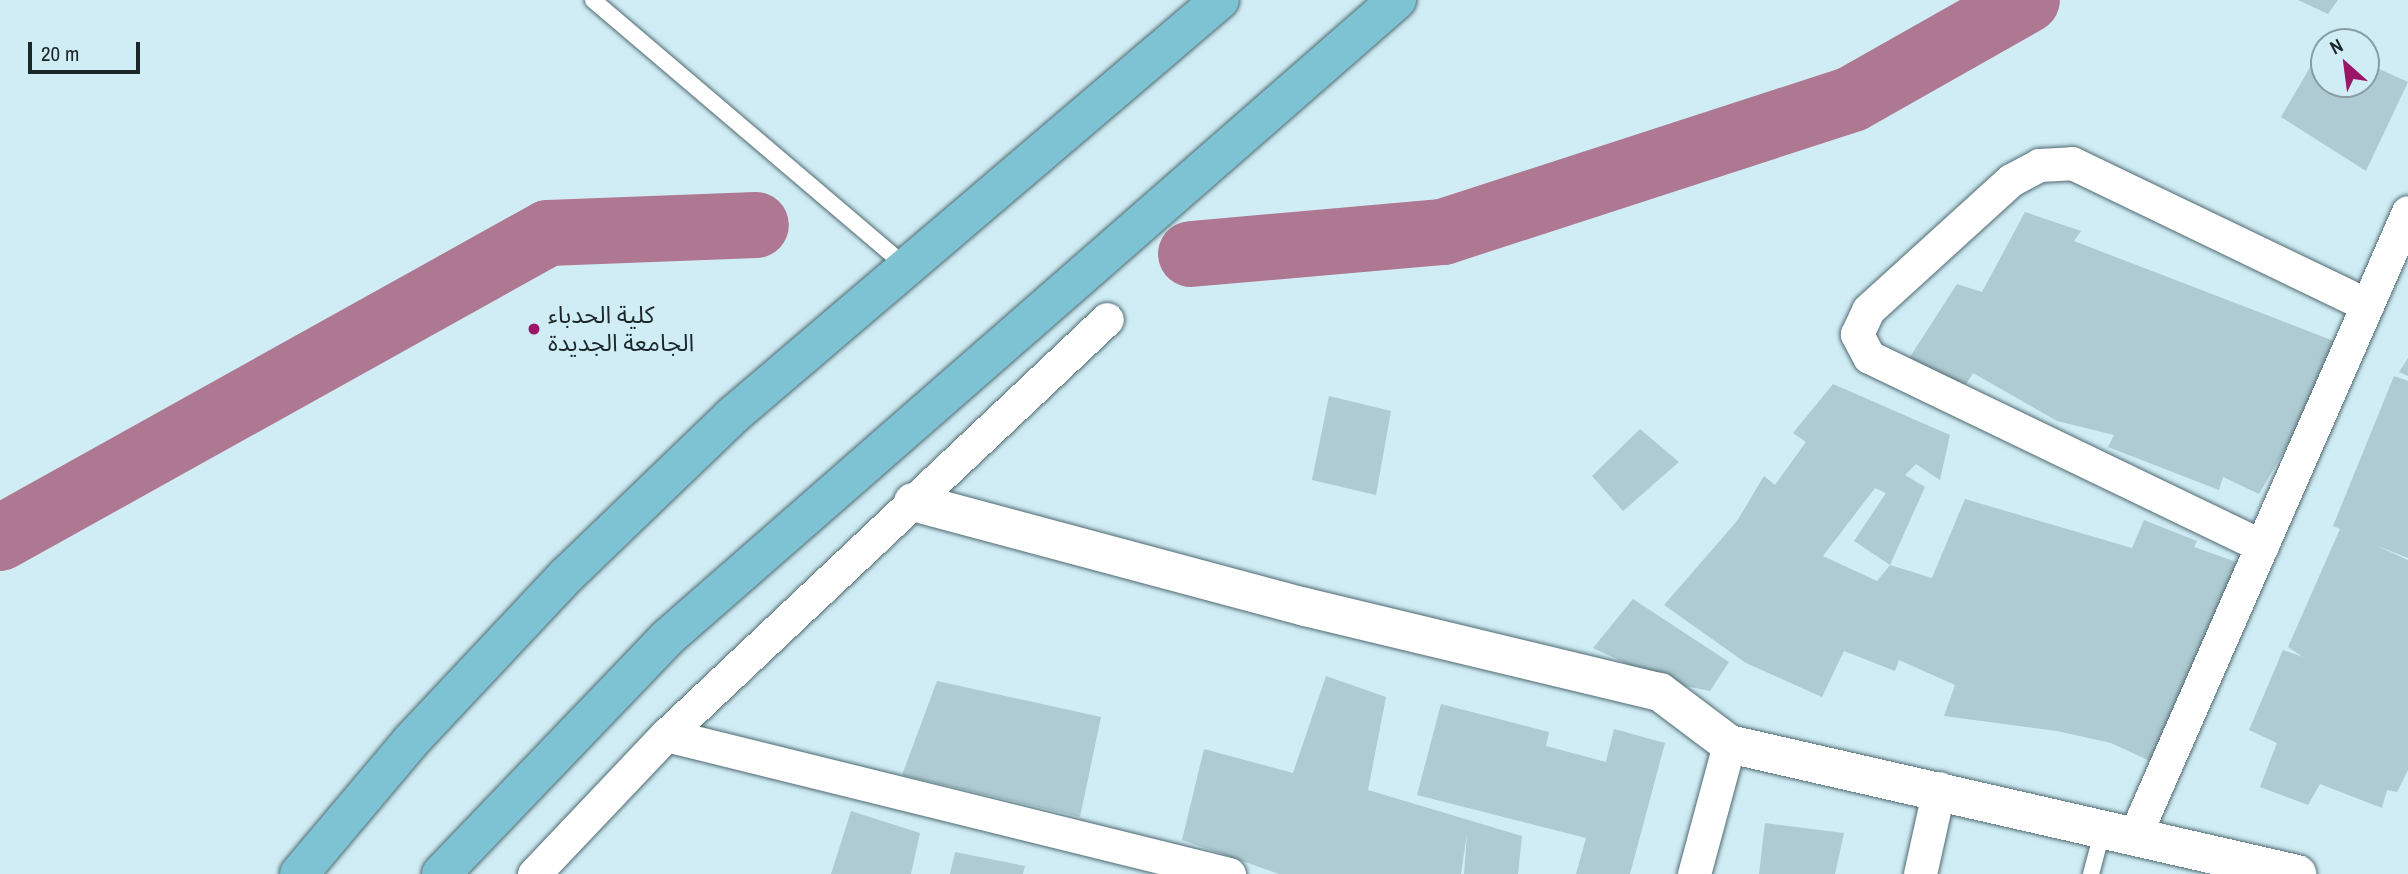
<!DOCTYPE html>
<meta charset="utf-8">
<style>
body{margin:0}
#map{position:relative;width:2408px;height:874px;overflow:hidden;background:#d0edf5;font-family:"Archivo Narrow","Noto Sans Arabic",sans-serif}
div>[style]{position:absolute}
.river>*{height:66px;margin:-33px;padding:0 33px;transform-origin:33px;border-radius:33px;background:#af7892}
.building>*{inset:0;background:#aecad2}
.roads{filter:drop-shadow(0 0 2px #506970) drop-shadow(0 0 2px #506970)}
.lane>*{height:16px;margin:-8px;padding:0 8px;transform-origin:8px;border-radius:8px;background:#fff}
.street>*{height:33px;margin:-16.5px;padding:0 16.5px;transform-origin:16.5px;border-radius:16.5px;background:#fff}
.secondary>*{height:38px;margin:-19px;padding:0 19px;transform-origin:19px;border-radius:19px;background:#fff}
.primary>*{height:38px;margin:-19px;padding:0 19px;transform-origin:19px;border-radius:19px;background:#7dc3d3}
.dots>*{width:19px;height:19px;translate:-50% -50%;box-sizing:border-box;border:4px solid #d0edf5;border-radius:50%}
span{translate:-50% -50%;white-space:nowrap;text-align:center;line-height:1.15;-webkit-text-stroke:5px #d0edf5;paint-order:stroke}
.poi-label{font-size:24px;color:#1b2629}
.left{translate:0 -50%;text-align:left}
.north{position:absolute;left:2310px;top:28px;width:70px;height:70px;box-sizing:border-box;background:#d0edf5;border:2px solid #889da3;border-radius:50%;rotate:332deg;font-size:19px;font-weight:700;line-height:28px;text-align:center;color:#1b2629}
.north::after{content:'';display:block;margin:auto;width:24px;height:32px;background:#9c1668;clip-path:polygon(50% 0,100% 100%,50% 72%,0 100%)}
.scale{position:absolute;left:28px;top:42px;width:112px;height:32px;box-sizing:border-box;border:4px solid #1b2629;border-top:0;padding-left:9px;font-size:21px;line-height:24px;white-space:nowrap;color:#1b2629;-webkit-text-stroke:5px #d0edf5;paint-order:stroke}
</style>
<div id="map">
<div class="river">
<div style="left:1191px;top:254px;width:253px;rotate:-5deg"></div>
<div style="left:1443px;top:232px;width:430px;rotate:-18deg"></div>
<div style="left:1852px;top:99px;width:201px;rotate:-29.5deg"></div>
<div style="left:0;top:538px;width:627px;rotate:-29.1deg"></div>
<div style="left:548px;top:233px;width:208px;rotate:-2.2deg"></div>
</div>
<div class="building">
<div style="clip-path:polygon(2298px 0,2338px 0,2328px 14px)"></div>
<div style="clip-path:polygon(2324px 43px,2324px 84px,2366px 84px,2366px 63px,2408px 82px,2366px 171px,2281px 117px)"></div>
<div style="clip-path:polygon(2025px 212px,2081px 231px,2074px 241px,2334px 341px,2297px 428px,2259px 494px,2223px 477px,2219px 490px,2108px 447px,2114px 435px,2057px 421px,1973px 373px,1963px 389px,1906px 363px,1957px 284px,1982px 292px)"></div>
<div style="clip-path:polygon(2408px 358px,2408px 376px,2399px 372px)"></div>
<div style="clip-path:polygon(2394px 376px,2408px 381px,2408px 558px,2375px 545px,2408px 560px,2408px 770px,2397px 792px,2387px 790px,2382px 808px,2320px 784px,2308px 805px,2260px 787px,2277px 743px,2249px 730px,2283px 650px,2303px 657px,2288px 647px,2340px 529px,2333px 526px)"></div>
<div style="clip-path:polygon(1833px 384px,1950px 435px,1940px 480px,1916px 464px,1905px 475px,1925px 487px,1890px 565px,1854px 541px,1886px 493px,1875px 488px,1823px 556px,1877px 581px,1890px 565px,1932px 578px,1965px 499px,2132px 548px,2144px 520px,2197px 541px,2194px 547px,2245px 565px,2150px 761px,2111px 743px,2057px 731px,1944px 716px,1955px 685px,1899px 660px,1895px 671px,1844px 651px,1822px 697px,1746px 663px,1664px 605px,1737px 521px,1764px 476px,1775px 485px,1806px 442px,1793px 433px)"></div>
<div style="clip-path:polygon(1329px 396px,1391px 411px,1376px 495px,1312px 480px)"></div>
<div style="clip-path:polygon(1640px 429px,1679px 462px,1623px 511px,1592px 476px)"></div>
<div style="clip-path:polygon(1633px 599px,1729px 662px,1710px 691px,1666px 682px,1593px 648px)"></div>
<div style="clip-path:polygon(1326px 676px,1386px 697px,1368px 790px,1522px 836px,1518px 874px,1464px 874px,1467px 833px,1461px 874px,1279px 874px,1182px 840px,1204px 749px,1293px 773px)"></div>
<div style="clip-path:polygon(937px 681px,1101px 717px,1080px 817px,902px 775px)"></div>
<div style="clip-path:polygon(1441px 704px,1549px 732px,1546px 746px,1606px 762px,1614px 729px,1665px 743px,1630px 874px,1576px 874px,1586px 838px,1417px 795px)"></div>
<div style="clip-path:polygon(851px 811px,920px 833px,911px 874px,831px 874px)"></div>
<div style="clip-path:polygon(1765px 823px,1844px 833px,1835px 874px,1759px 874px)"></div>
<div style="clip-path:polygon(955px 852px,1025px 866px,1023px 874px,950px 874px)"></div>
</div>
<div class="roads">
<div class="lane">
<div style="left:593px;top:0;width:411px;rotate:40.4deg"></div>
<div style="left:2091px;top:874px;width:47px;rotate:-75.1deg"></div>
</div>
<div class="street">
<div style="left:2262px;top:546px;width:436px;rotate:-154.3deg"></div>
<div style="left:1869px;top:357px;width:26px;rotate:-118deg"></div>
<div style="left:1857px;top:334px;width:26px;rotate:-65deg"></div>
<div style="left:1868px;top:310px;width:193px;rotate:-42.3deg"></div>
<div style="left:2011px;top:180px;width:32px;rotate:-28deg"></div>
<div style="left:2039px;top:165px;width:33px;rotate:-3deg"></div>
<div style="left:2072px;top:163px;width:327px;rotate:25.7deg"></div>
<div style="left:666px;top:735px;width:580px;rotate:13.87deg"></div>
<div style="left:2135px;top:835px;width:680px;rotate:-66.34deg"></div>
<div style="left:534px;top:874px;width:192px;rotate:-46.5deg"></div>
<div style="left:666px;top:735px;width:606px;rotate:-43.33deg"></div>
<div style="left:1694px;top:874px;width:135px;rotate:-74.9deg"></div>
<div style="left:1920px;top:874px;width:88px;rotate:-77.5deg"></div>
</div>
<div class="secondary">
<div style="left:913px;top:502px;width:406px;rotate:15deg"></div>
<div style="left:1305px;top:607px;width:365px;rotate:13.5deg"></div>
<div style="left:1660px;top:692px;width:86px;rotate:37deg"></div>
<div style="left:1729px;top:744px;width:583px;rotate:12.89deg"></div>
</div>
<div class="primary">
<div style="left:299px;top:874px;width:172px;rotate:-49.9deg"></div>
<div style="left:410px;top:742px;width:229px;rotate:-46.8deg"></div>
<div style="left:567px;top:575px;width:229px;rotate:-43.9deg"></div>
<div style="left:732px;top:416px;width:641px;rotate:-40.45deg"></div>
<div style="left:441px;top:874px;width:325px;rotate:-46.2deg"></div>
<div style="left:666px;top:639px;width:971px;rotate:-41.16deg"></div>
</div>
</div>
<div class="dots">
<div style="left:534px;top:329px;background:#9c1668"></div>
</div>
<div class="poi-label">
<span class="left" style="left:548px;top:329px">كلية الحدباء<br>الجامعة الجديدة</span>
</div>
<div class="north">N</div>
<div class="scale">20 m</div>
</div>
